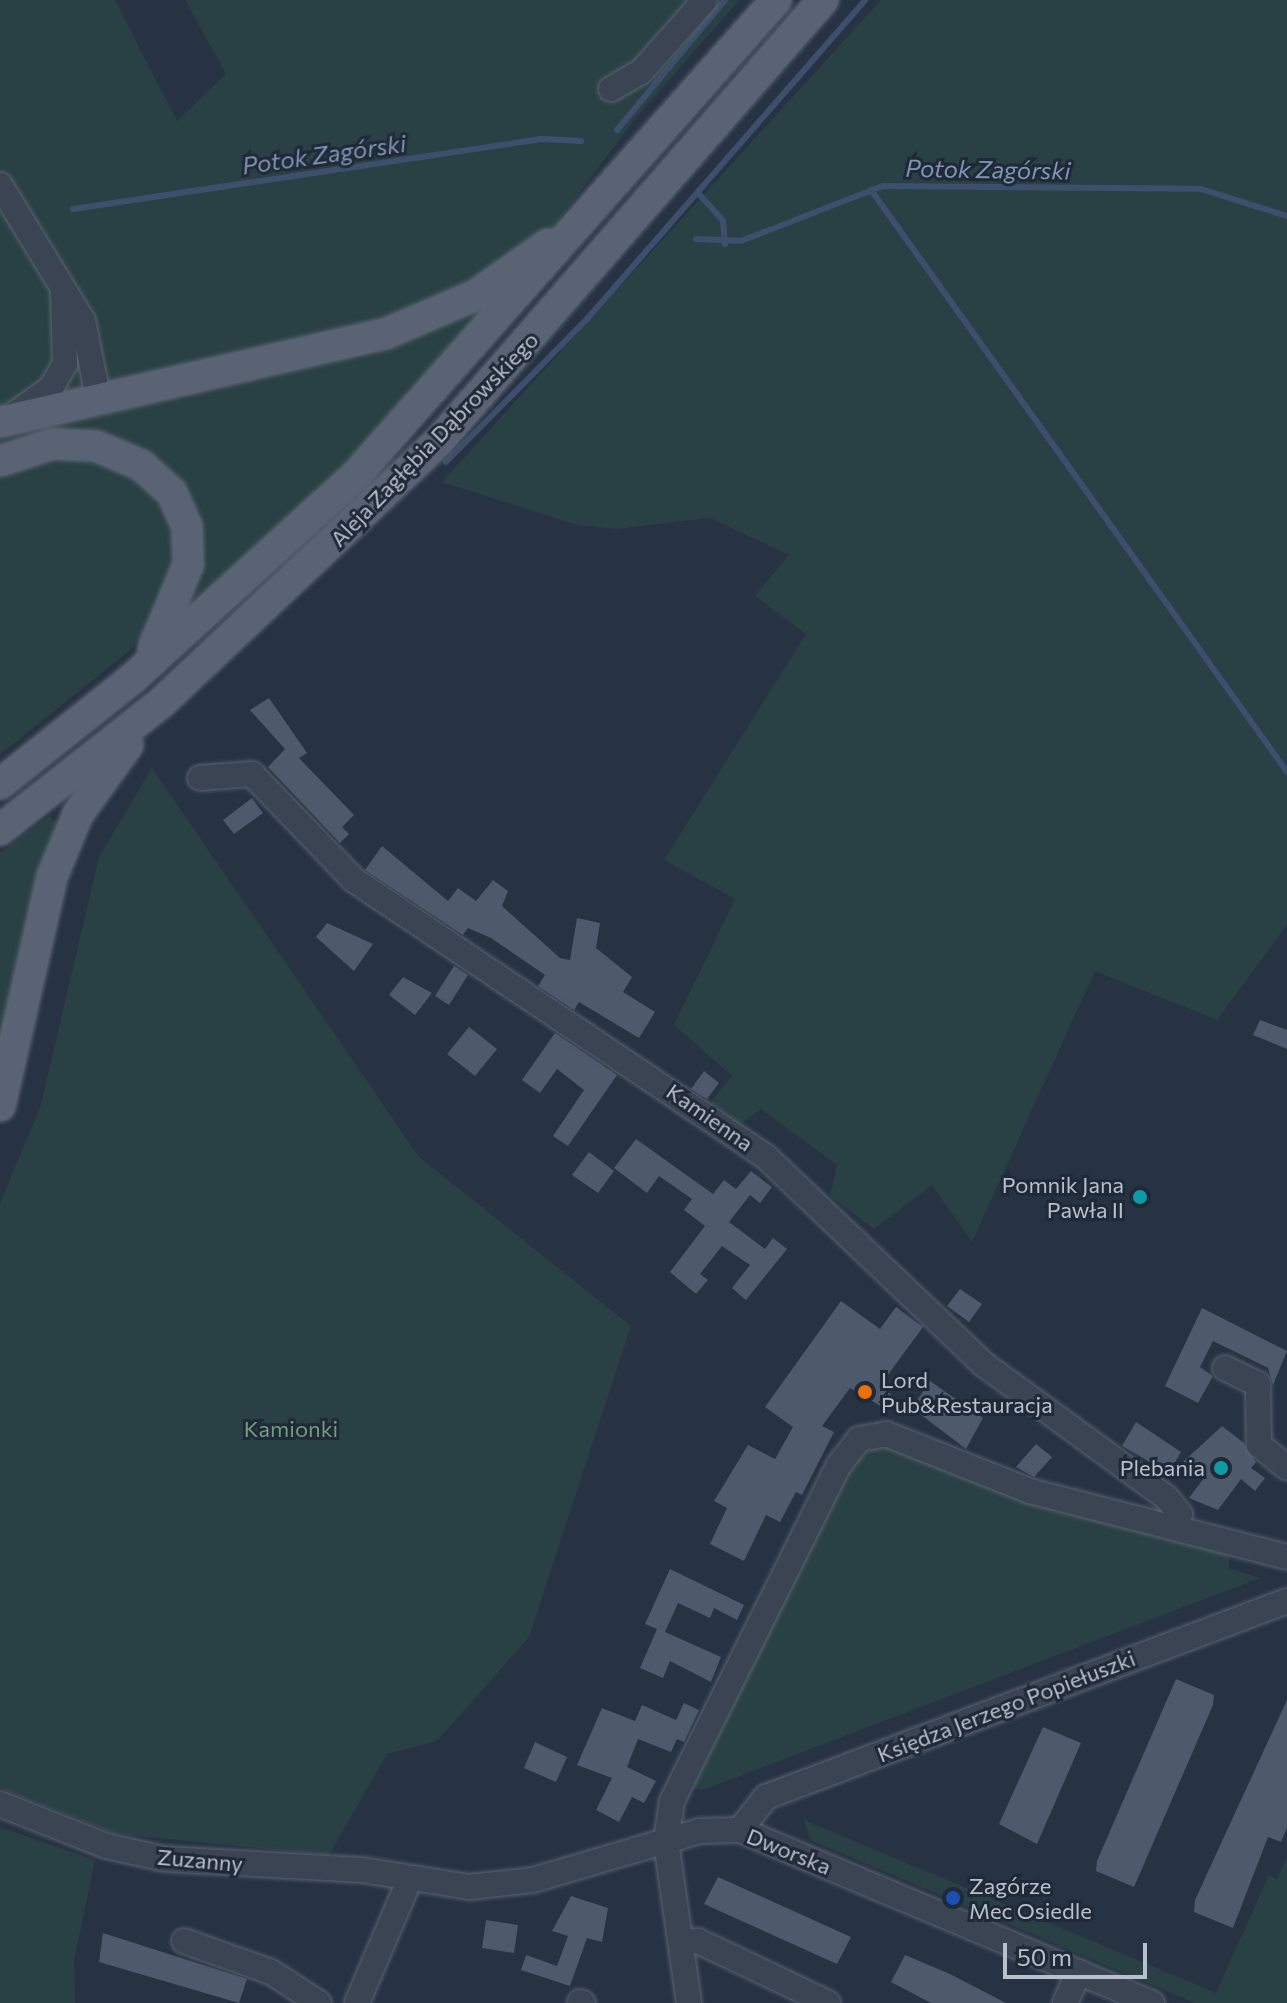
<!DOCTYPE html>
<meta charset="utf-8">
<style>
body{margin:0}
#map{position:relative;width:1287px;height:2003px;overflow:hidden;background:#273243;font-family:Commissioner,sans-serif}
div>[style]{position:absolute}
.green>*{inset:0;background:#294144}
.stream>*{height:6px;margin:-3px;padding:0 3px;transform-origin:3px;border-radius:3px;background:#3d4f6c}
.building>*{inset:0;background:#4e596c}
.roads{filter:drop-shadow(0 0 2px #5a6270) drop-shadow(0 0 2px #5a6270)}
.minor>*{height:24px;margin:-12px;padding:0 12px;transform-origin:12px;border-radius:12px;background:#3b4453}
.major>*{height:30px;margin:-15px;padding:0 15px;transform-origin:15px;border-radius:15px;background:#596373}
.dots>*{width:22px;height:22px;translate:-50% -50%;box-sizing:border-box;border:4px solid #202938;border-radius:50%}
span{translate:-50% -50%;white-space:nowrap;text-align:center;line-height:1.15;-webkit-text-stroke:6px #202938;paint-order:stroke}
.street-label{font-size:22px;color:#b9c0cd}
.poi-label{font-size:22px;color:#b9c0cd}
.right{translate:-100% -50%;text-align:right}
.left{translate:0 -50%;text-align:left}
.park-label{font-size:22px;color:#6f9e7b}
.water-label{font-size:24px;color:#8095b4;font-style:italic}
.scale{position:absolute;left:1003px;top:1943px;width:144px;height:36px;box-sizing:border-box;border:4px solid #b9c0cd;border-top:0;padding-left:10px;font-size:24px;line-height:28px;white-space:nowrap;color:#b9c0cd;-webkit-text-stroke:6px #202938;paint-order:stroke}
</style>
<div id="map">
<div class="green">
<div style="clip-path:polygon(0 0,115px 0,177px 121px,226px 74px,185px 0,739px 0,635px 119px,505px 292px,350px 462px,205px 601px,174px 601px,128px 652px,0 755px)"></div>
<div style="clip-path:polygon(881px 0,1287px 0,1287px 925px,1217px 1020px,1095px 971px,972px 1242px,932px 1185px,874px 1229px,830px 1196px,837px 1165px,761px 1109px,741px 1124px,711px 1102px,732px 1076px,674px 1025px,735px 899px,664px 860px,806px 634px,755px 596px,789px 555px,710px 518px,616px 529px,577px 525px,442px 482px)"></div>
<div style="clip-path:polygon(152px 768px,419px 1157px,631px 1326px,529px 1637px,437px 1741px,387px 1754px,329px 1855px,115px 1834px,0 1788px,0 1203px,40px 1108px,99px 857px)"></div>
<div style="clip-path:polygon(49px 816px,58px 824px,0 1066px,0 853px)"></div>
<div style="clip-path:polygon(880px 1444px,1229px 1547px,1229px 1568px,1260px 1578px,703px 1790px,693px 1787px,690px 1777px,851px 1463px)"></div>
<div style="clip-path:polygon(804px 1820px,1216px 1993px,1269px 1875px,1277px 1879px,1287px 1856px,1287px 2003px,1195px 2003px,810px 1840px)"></div>
<div style="clip-path:polygon(0 1827px,95px 1860px,74px 1961px,75px 2003px,0 2003px)"></div>
</div>
<div class="stream">
<div style="left:617px;top:130px;width:169px;rotate:-50.3deg"></div>
<div style="left:871px;top:190px;width:715px;rotate:54.44deg"></div>
<div style="left:699px;top:194px;width:36px;rotate:48deg"></div>
<div style="left:723px;top:221px;width:23px;rotate:85deg"></div>
<div style="left:73px;top:209px;width:475px;rotate:-8.5deg"></div>
<div style="left:543px;top:139px;width:38px;rotate:3deg"></div>
<div style="left:696px;top:239px;width:45px;rotate:2.5deg"></div>
<div style="left:741px;top:241px;width:152px;rotate:-21.2deg"></div>
<div style="left:883px;top:186px;width:318px;rotate:0.5deg"></div>
<div style="left:1201px;top:189px;width:90px;rotate:17.4deg"></div>
<div style="left:446px;top:462px;width:201px;rotate:-45.4deg"></div>
<div style="left:587px;top:319px;width:423px;rotate:-48.9deg"></div>
</div>
<div class="building">
<div style="clip-path:polygon(269px 698px,307px 753px,299px 758px,354px 815px,342px 827px,349px 834px,340px 843px,268px 767px,285px 749px,250px 710px)"></div>
<div style="clip-path:polygon(252px 798px,263px 813px,234px 834px,223px 820px)"></div>
<div style="clip-path:polygon(382px 846px,448px 901px,458px 888px,476px 901px,493px 880px,508px 891px,502px 906px,560px 958px,570px 960px,577px 918px,600px 923px,596px 948px,632px 977px,623px 992px,655px 1012px,639px 1038px,579px 1002px,574px 1010px,538px 986px,545px 975px,491px 938px,468px 928px,463px 935px,365px 870px)"></div>
<div style="clip-path:polygon(327px 923px,373px 944px,354px 971px,316px 937px)"></div>
<div style="clip-path:polygon(454px 966px,468px 975px,449px 1005px,435px 996px)"></div>
<div style="clip-path:polygon(403px 977px,432px 993px,415px 1015px,389px 995px)"></div>
<div style="clip-path:polygon(1260px 1020px,1287px 1030px,1287px 1049px,1253px 1035px)"></div>
<div style="clip-path:polygon(469px 1027px,497px 1049px,475px 1076px,447px 1054px)"></div>
<div style="clip-path:polygon(555px 1033px,617px 1075px,568px 1146px,553px 1136px,584px 1090px,557px 1069px,540px 1093px,522px 1080px)"></div>
<div style="clip-path:polygon(704px 1071px,719px 1083px,707px 1099px,691px 1089px)"></div>
<div style="clip-path:polygon(636px 1139px,713px 1194px,724px 1180px,736px 1189px,751px 1171px,772px 1187px,760px 1203px,750px 1195px,729px 1222px,765px 1249px,773px 1238px,787px 1249px,746px 1300px,732px 1288px,750px 1265px,722px 1246px,700px 1274px,708px 1280px,696px 1294px,670px 1272px,705px 1226px,684px 1210px,692px 1199px,659px 1176px,647px 1193px,614px 1168px)"></div>
<div style="clip-path:polygon(589px 1152px,614px 1171px,598px 1193px,572px 1175px)"></div>
<div style="clip-path:polygon(960px 1289px,982px 1304px,969px 1322px,947px 1306px)"></div>
<div style="clip-path:polygon(841px 1301px,880px 1329px,896px 1307px,923px 1327px,879px 1387px,892px 1395px,884px 1408px,850px 1388px,822px 1426px,834px 1432px,802px 1495px,796px 1492px,780px 1522px,766px 1515px,744px 1561px,710px 1544px,727px 1508px,714px 1501px,748px 1445px,775px 1459px,793px 1427px,765px 1407px)"></div>
<div style="clip-path:polygon(1202px 1308px,1287px 1351px,1273px 1385px,1268px 1368px,1213px 1341px,1200px 1367px,1213px 1376px,1198px 1403px,1165px 1386px)"></div>
<div style="clip-path:polygon(930px 1381px,983px 1418px,966px 1449px,912px 1408px)"></div>
<div style="clip-path:polygon(1136px 1422px,1181px 1452px,1169px 1473px,1122px 1446px)"></div>
<div style="clip-path:polygon(1222px 1426px,1244px 1443px,1256px 1462px,1251px 1468px,1265px 1478px,1255px 1491px,1241px 1479px,1218px 1510px,1189px 1498px,1204px 1478px,1183px 1462px)"></div>
<div style="clip-path:polygon(1036px 1444px,1052px 1457px,1034px 1477px,1016px 1467px)"></div>
<div style="clip-path:polygon(670px 1569px,744px 1605px,737px 1620px,714px 1608px,710px 1618px,678px 1603px,665px 1632px,721px 1657px,711px 1682px,670px 1661px,663px 1678px,640px 1668px,657px 1629px,645px 1624px)"></div>
<div style="clip-path:polygon(1176px 1679px,1214px 1695px,1213px 1705px,1134px 1887px,1096px 1871px,1097px 1861px)"></div>
<div style="clip-path:polygon(1287px 1700px,1287px 1828px,1281px 1842px,1268px 1837px,1233px 1928px,1194px 1912px,1195px 1900px)"></div>
<div style="clip-path:polygon(684px 1703px,699px 1710px,684px 1742px,677px 1739px,671px 1752px,638px 1739px,627px 1767px,656px 1781px,644px 1803px,632px 1797px,619px 1822px,596px 1810px,612px 1778px,577px 1765px,602px 1708px,635px 1721px,642px 1705px,676px 1720px)"></div>
<div style="clip-path:polygon(1043px 1727px,1081px 1743px,1037px 1844px,999px 1824px)"></div>
<div style="clip-path:polygon(535px 1742px,567px 1757px,556px 1782px,524px 1768px)"></div>
<div style="clip-path:polygon(718px 1877px,851px 1937px,837px 1964px,704px 1904px)"></div>
<div style="clip-path:polygon(571px 1896px,608px 1908px,602px 1942px,587px 1938px,570px 1986px,521px 1970px,526px 1955px,557px 1966px,568px 1936px,552px 1931px)"></div>
<div style="clip-path:polygon(486px 1920px,518px 1925px,514px 1953px,482px 1948px)"></div>
<div style="clip-path:polygon(103px 1933px,247px 1979px,239px 2003px,99px 1962px)"></div>
<div style="clip-path:polygon(905px 1955px,950px 1974px,1006px 2003px,931px 2003px,891px 1982px)"></div>
</div>
<div class="roads">
<div class="minor">
<div style="left:611px;top:89px;width:34px;rotate:-30deg"></div>
<div style="left:641px;top:72px;width:96px;rotate:-48.4deg"></div>
<div style="left:0;top:185px;width:159px;rotate:58.6deg"></div>
<div style="left:83px;top:321px;width:77px;rotate:78.8deg"></div>
<div style="left:13px;top:415px;width:47px;rotate:-35.4deg"></div>
<div style="left:51px;top:388px;width:28px;rotate:-60deg"></div>
<div style="left:65px;top:364px;width:71px;rotate:-91.6deg"></div>
<div style="left:200px;top:778px;width:52px;rotate:-4.4deg"></div>
<div style="left:252px;top:774px;width:147px;rotate:46.1deg"></div>
<div style="left:354px;top:880px;width:496px;rotate:33.9deg"></div>
<div style="left:766px;top:1157px;width:298px;rotate:43.6deg"></div>
<div style="left:982px;top:1363px;width:228px;rotate:36.1deg"></div>
<div style="left:1166px;top:1497px;width:22px;rotate:51deg"></div>
<div style="left:1180px;top:1514px;width:11px;rotate:105deg"></div>
<div style="left:1225px;top:1368px;width:37px;rotate:26deg"></div>
<div style="left:1258px;top:1384px;width:61px;rotate:89.1deg"></div>
<div style="left:1259px;top:1445px;width:36px;rotate:39deg"></div>
<div style="left:0;top:1804px;width:114px;rotate:21.6deg"></div>
<div style="left:106px;top:1846px;width:60px;rotate:12.4deg"></div>
<div style="left:165px;top:1859px;width:197px;rotate:3.2deg"></div>
<div style="left:362px;top:1870px;width:108px;rotate:9deg"></div>
<div style="left:469px;top:1887px;width:64px;rotate:-6.2deg"></div>
<div style="left:533px;top:1880px;width:173px;rotate:-16.4deg"></div>
<div style="left:699px;top:1831px;width:41px;rotate:-1.4deg"></div>
<div style="left:740px;top:1830px;width:447px;rotate:22.8deg"></div>
<div style="left:740px;top:1830px;width:42px;rotate:-51.8deg"></div>
<div style="left:766px;top:1797px;width:557px;rotate:-20.62deg"></div>
<div style="left:184px;top:1941px;width:92px;rotate:19.6deg"></div>
<div style="left:271px;top:1972px;width:57px;rotate:32.9deg"></div>
<div style="left:683px;top:1942px;width:15px;rotate:-4deg"></div>
<div style="left:698px;top:1941px;width:144px;rotate:25.5deg"></div>
<div style="left:580px;top:2002px;width:3px;rotate:18deg"></div>
<div style="left:357px;top:2003px;width:133px;rotate:-66.9deg"></div>
<div style="left:689px;top:2003px;width:164px;rotate:-98.1deg"></div>
<div style="left:666px;top:1841px;width:40px;rotate:-81.5deg"></div>
<div style="left:672px;top:1801px;width:375px;rotate:-63.6deg"></div>
<div style="left:839px;top:1465px;width:33px;rotate:-52deg"></div>
<div style="left:859px;top:1439px;width:27px;rotate:-10deg"></div>
<div style="left:886px;top:1434px;width:155px;rotate:21.6deg"></div>
<div style="left:1030px;top:1491px;width:265px;rotate:14.4deg"></div>
<div style="left:1065px;top:2003px;width:34px;rotate:-66deg"></div>
</div>
<div class="major">
<div style="left:0;top:422px;width:395px;rotate:-12.9deg"></div>
<div style="left:385px;top:334px;width:99px;rotate:-23.2deg"></div>
<div style="left:476px;top:295px;width:88px;rotate:-35.3deg"></div>
<div style="left:0;top:461px;width:55px;rotate:-18.1deg"></div>
<div style="left:52px;top:444px;width:44px;rotate:2.6deg"></div>
<div style="left:96px;top:446px;width:49px;rotate:22.9deg"></div>
<div style="left:141px;top:465px;width:42px;rotate:42.1deg"></div>
<div style="left:172px;top:493px;width:37px;rotate:66deg"></div>
<div style="left:187px;top:527px;width:38px;rotate:88deg"></div>
<div style="left:188px;top:565px;width:91px;rotate:112.6deg"></div>
<div style="left:0;top:784px;width:169px;rotate:-38.5deg"></div>
<div style="left:132px;top:679px;width:304px;rotate:-42.3deg"></div>
<div style="left:357px;top:474px;width:633px;rotate:-48.52deg"></div>
<div style="left:0;top:830px;width:205px;rotate:-38.3deg"></div>
<div style="left:161px;top:703px;width:382px;rotate:-43.3deg"></div>
<div style="left:439px;top:441px;width:585px;rotate:-48.95deg"></div>
<div style="left:0;top:1106px;width:235px;rotate:-77.2deg"></div>
<div style="left:52px;top:877px;width:68px;rotate:-67.6deg"></div>
<div style="left:78px;top:814px;width:85px;rotate:-54.1deg"></div>
</div>
</div>
<div class="dots">
<div style="left:1140px;top:1197px;background:#0f9aa8"></div>
<div style="left:865px;top:1392px;background:#e8710a"></div>
<div style="left:1221px;top:1468px;background:#0f9aa8"></div>
<div style="left:953px;top:1898px;background:#1a4fb4"></div>
</div>
<div class="street-label">
<span style="left:434px;top:439px;rotate:-46deg">Aleja Zagłębia Dąbrowskiego</span>
<span style="left:710px;top:1117px;rotate:35deg">Kamienna</span>
<span style="left:1006px;top:1706px;rotate:-21deg">Księdza Jerzego Popiełuszki</span>
<span style="left:789px;top:1851px;rotate:22deg">Dworska</span>
<span style="left:200px;top:1860px;rotate:5deg">Zuzanny</span>
</div>
<div class="poi-label">
<span class="right" style="left:1124px;top:1197px">Pomnik Jana<br>Pawła II</span>
<span class="left" style="left:881px;top:1392px">Lord<br>Pub&amp;Restauracja</span>
<span class="right" style="left:1205px;top:1468px">Plebania</span>
<span class="left" style="left:969px;top:1898px">Zagórze<br>Mec Osiedle</span>
</div>
<div class="park-label">
<span style="left:291px;top:1429px">Kamionki</span>
</div>
<div class="water-label">
<span style="left:324px;top:154px;rotate:-8deg">Potok Zagórski</span>
<span style="left:988px;top:169px;rotate:1deg">Potok Zagórski</span>
</div>
<div class="scale">50 m</div>
</div>
